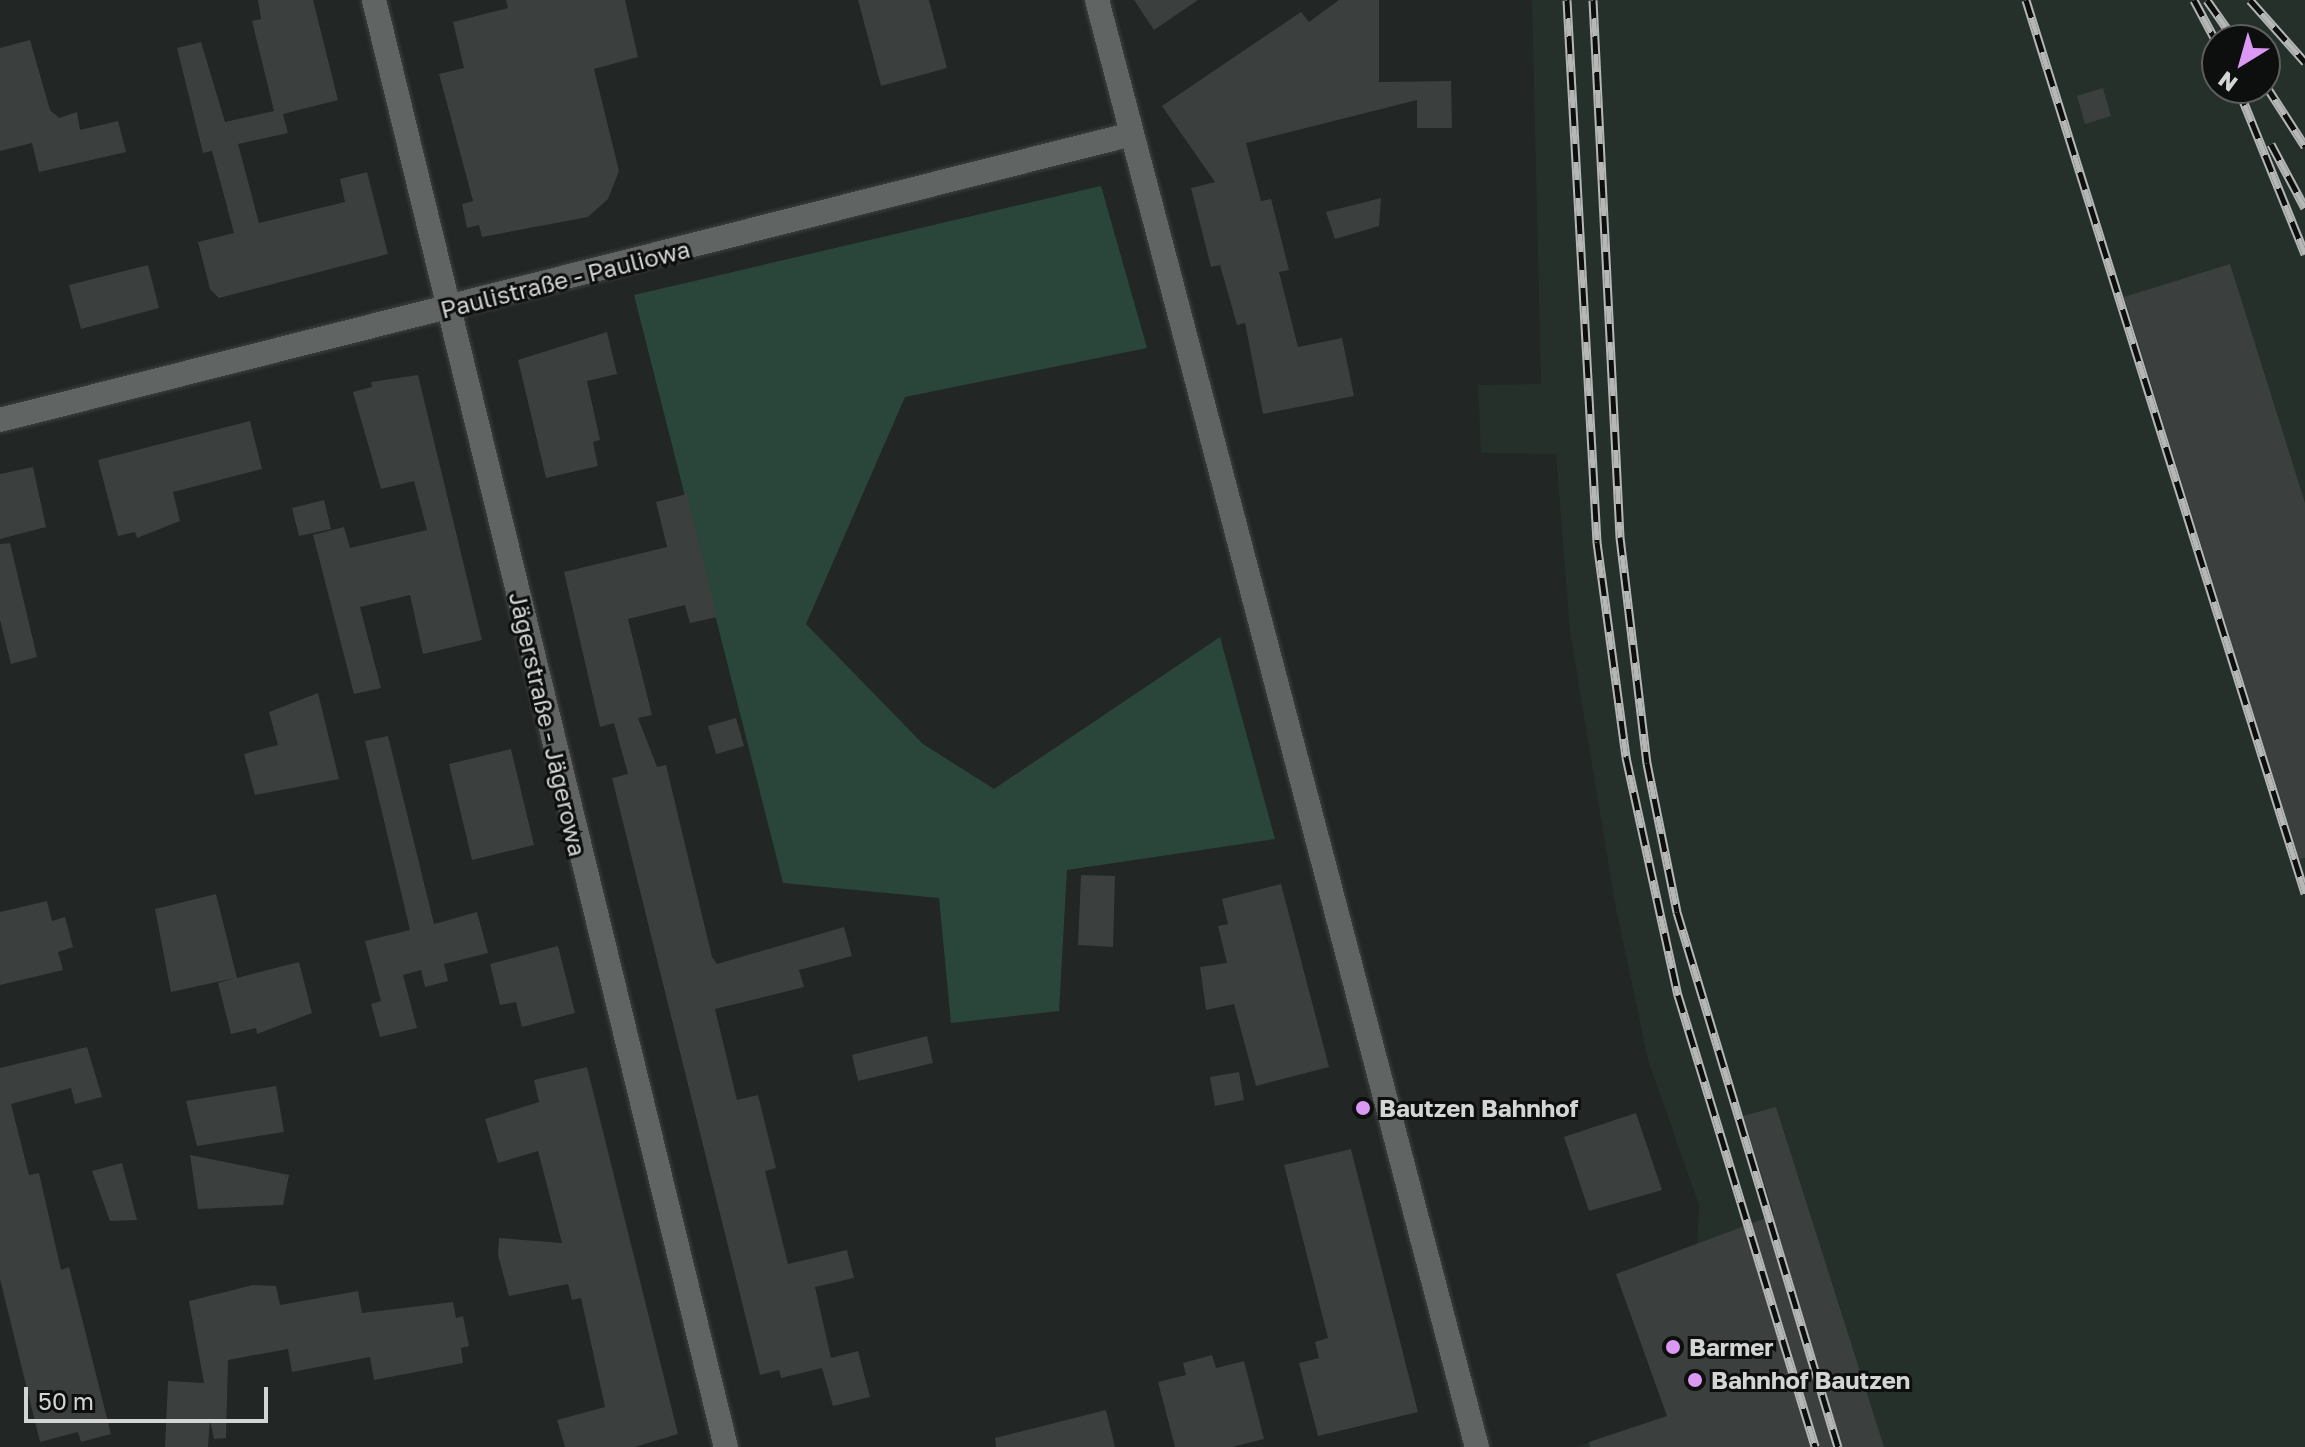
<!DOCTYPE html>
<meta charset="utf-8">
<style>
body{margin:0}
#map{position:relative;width:2305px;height:1447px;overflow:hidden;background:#222624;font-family:"Golos Text",sans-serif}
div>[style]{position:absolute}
.built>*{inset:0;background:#26302b}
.green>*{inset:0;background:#2a463b}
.building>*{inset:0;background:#3b3f3d}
.roads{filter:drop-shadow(0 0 2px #3f4241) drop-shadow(0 0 2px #3f4241)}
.street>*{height:24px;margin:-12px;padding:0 12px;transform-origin:12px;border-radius:12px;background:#606563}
.secondary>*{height:24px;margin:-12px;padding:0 12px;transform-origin:12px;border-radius:12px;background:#606563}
.rail>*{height:9px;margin-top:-4.5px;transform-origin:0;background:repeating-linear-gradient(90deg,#0d0e0e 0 18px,#b4b7b6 0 36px);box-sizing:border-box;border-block:2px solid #b4b7b6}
.dots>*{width:22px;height:22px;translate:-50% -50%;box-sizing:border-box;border:4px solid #0d0e0e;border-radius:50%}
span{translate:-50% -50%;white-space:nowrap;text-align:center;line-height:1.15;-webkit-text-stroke:6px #0d0e0e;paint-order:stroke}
.street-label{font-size:24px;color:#d2d5d4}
.poi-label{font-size:24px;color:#d2d5d4;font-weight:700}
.left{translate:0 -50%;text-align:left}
.north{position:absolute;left:2201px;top:24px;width:80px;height:80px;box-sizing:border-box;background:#0d0e0e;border:2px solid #5c5e5d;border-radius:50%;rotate:217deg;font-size:22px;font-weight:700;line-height:32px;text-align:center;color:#d2d5d4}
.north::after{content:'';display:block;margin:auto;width:28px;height:36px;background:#dc99f4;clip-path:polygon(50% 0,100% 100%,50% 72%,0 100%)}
.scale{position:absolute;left:24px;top:1387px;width:244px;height:36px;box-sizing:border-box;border:4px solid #d2d5d4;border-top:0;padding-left:10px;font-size:24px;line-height:28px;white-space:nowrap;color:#d2d5d4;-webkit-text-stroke:6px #0d0e0e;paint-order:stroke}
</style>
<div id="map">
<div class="built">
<div style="clip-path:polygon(evenodd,1532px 0,2305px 0,2305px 1447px,1576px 1447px,1667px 1416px,1616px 1274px,1697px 1248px,1699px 1205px,1648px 1060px,1615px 903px,1570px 631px,1556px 454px,1481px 453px,1478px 385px,1541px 384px,1532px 0,2217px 40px,2265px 40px,2265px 88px,2217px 88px,2217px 40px)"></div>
</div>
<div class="green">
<div style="clip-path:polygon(1101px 186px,1147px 348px,905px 397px,806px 624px,923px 744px,994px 789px,1220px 637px,1275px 839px,1067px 870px,1059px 1011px,951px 1023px,939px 898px,783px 883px,634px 295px)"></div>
</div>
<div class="building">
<div style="clip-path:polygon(258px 0,313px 0,338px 100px,283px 114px,288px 133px,238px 144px,259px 223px,345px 202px,340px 179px,367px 172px,388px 254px,219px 298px,210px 289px,198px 242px,234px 233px,212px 151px,203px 153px,177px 48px,201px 42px,225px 122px,274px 111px,252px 21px,261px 19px)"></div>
<div style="clip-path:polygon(506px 0,625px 0,638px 57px,594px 69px,619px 171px,608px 199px,588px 217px,482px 237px,479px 225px,467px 228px,462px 204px,473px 201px,439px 74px,464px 68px,453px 22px,508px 8px)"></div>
<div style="clip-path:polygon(858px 0,929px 0,947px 68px,881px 86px)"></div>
<div style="clip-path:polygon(1134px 0,1198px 0,1154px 30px)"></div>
<div style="clip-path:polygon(1339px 0,1379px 0,1379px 82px,1451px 81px,1452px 128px,1417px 128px,1417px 100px,1246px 143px,1261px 201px,1271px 199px,1289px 270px,1279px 272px,1298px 347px,1342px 338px,1354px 396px,1263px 414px,1245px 323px,1237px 325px,1220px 265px,1211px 267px,1191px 188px,1215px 182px,1162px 106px,1301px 12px,1309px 22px)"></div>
<div style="clip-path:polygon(30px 40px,50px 110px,59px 118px,77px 112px,80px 130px,118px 121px,126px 152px,39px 172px,32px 143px,0 151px,0 48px)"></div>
<div style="clip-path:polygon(2103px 88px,2111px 116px,2085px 124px,2077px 96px)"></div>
<div style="clip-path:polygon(1381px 198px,1379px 226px,1335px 239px,1326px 212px)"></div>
<div style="clip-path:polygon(2230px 264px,2305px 503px,2305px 858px,2299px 859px,2124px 297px)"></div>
<div style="clip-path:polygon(148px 265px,159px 308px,81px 329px,69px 285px)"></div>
<div style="clip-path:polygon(607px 332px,617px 374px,587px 381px,600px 440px,593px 442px,598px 466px,546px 478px,518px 360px)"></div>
<div style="clip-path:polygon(418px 375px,482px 640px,423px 654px,410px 595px,360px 607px,381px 688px,354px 694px,313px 535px,344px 527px,350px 548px,427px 530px,414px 481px,381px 489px,353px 392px,372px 387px,371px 382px)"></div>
<div style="clip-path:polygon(250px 421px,262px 469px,173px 492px,180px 521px,137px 538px,135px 532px,118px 536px,98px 460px)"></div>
<div style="clip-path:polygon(33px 467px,46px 527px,0 539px,0 474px)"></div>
<div style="clip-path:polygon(687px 494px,717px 617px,690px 623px,685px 605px,628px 619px,652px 715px,638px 718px,657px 767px,666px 765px,712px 957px,717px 964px,844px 927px,852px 956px,799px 970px,804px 987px,715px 1009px,737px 1100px,758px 1095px,776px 1168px,765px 1171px,788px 1264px,847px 1250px,854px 1278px,815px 1287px,831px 1358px,858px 1351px,870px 1397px,833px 1406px,822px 1368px,781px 1378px,779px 1370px,760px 1375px,612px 778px,628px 774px,614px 723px,600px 727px,564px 572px,667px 547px,656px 502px)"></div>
<div style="clip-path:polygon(324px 500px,331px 529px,299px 536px,292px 508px)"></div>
<div style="clip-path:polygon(10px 543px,37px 657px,11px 664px,0 620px,0 544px)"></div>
<div style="clip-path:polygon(318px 693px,339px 779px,255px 795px,244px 754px,278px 745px,269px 712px)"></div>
<div style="clip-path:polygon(736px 718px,744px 746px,716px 754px,708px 726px)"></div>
<div style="clip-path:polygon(388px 736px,434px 924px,477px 912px,488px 953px,444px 964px,448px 981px,425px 987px,421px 970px,403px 975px,417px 1028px,380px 1037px,371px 1004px,381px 1001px,365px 941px,410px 930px,365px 741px)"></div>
<div style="clip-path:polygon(511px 749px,534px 845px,472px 860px,449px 764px)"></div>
<div style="clip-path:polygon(1081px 875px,1115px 876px,1113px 947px,1078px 945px)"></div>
<div style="clip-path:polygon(1281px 884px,1329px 1067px,1256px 1086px,1234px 1004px,1206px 1010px,1200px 967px,1227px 963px,1218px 926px,1228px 924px,1222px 899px)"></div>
<div style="clip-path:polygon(216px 894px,237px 978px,299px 962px,312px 1013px,257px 1034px,256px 1028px,231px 1034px,218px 983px,235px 978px,171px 992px,155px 909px)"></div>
<div style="clip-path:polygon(47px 901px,52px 921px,65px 917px,73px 947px,58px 952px,63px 970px,0 985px,0 912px)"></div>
<div style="clip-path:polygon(558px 946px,575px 1013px,522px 1027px,516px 1002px,500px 1005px,490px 964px)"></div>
<div style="clip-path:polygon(927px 1036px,933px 1063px,858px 1081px,852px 1055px)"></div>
<div style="clip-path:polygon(87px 1047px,102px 1097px,75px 1104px,71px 1088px,11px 1104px,29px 1175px,39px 1173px,61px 1270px,69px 1267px,111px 1434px,81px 1442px,78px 1432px,40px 1442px,0 1279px,0 1068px)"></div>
<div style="clip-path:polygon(587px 1067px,678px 1434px,635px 1447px,565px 1447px,557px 1420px,605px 1407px,581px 1298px,572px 1300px,568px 1284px,509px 1296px,498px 1255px,499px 1238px,562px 1243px,538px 1151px,498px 1163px,485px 1119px,539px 1102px,534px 1080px)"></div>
<div style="clip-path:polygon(1239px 1072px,1244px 1100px,1215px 1106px,1210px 1077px)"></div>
<div style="clip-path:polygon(276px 1086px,284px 1132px,197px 1146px,186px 1101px)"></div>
<div style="clip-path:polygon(1776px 1107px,1884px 1447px,1590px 1447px,1589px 1442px,1667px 1416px,1616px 1274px,1774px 1215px,1743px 1116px)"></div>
<div style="clip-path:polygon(1636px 1113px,1662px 1190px,1589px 1211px,1564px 1137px)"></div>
<div style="clip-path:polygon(1351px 1149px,1418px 1412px,1318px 1436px,1299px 1363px,1319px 1358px,1315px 1342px,1328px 1338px,1284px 1165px)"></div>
<div style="clip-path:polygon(190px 1155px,289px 1175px,283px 1205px,198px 1209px)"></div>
<div style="clip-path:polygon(122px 1163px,137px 1220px,110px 1221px,92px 1171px)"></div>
<div style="clip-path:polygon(253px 1285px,276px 1286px,280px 1305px,358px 1291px,362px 1313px,453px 1302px,456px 1318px,463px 1316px,469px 1346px,461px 1348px,463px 1363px,374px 1380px,370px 1357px,292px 1372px,288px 1349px,228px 1360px,226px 1438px,214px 1439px,210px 1420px,208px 1447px,165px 1447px,168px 1381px,204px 1383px,189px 1301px)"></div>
<div style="clip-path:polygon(1212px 1355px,1216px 1368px,1244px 1361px,1264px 1439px,1232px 1447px,1175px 1447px,1158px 1382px,1186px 1375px,1183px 1363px)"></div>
<div style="clip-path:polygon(1106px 1410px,1115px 1447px,996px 1447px,995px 1438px)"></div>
</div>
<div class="roads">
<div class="street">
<div style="left:374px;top:0;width:1489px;rotate:76.33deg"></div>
<div style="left:0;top:420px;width:1163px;rotate:-14.18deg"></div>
</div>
<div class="secondary">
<div style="left:1097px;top:0;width:1496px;rotate:75.29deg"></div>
</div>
</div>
<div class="rail">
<div style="left:1567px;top:0;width:543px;rotate:86.83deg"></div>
<div style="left:1597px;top:542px;width:217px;rotate:82.3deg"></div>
<div style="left:1626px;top:757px;width:244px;rotate:77.7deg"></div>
<div style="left:1678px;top:995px;width:472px;rotate:73.1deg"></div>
<div style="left:1593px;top:0;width:538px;rotate:87.12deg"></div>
<div style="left:1620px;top:537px;width:228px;rotate:83.2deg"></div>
<div style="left:1647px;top:763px;width:152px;rotate:78.6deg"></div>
<div style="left:1677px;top:912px;width:559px;rotate:73.25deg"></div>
<div style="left:2026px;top:0;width:936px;rotate:72.65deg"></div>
<div style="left:2194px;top:0;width:49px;rotate:61.9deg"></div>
<div style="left:2207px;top:0;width:49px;rotate:55deg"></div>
<div style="left:2250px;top:0;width:83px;rotate:48.4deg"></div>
<div style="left:2265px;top:84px;width:74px;rotate:57.2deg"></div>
<div style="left:2238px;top:88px;width:179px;rotate:68deg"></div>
<div style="left:2271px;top:144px;width:72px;rotate:62deg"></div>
</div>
<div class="dots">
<div style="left:1363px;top:1108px;background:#dc99f4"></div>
<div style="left:1673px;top:1347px;background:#dc99f4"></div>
<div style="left:1695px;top:1380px;background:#dc99f4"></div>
</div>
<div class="street-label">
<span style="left:565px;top:279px;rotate:-14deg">Paulistraße - Pauliowa</span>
<span style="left:548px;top:724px;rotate:77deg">Jägerstraße - Jägerowa</span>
</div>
<div class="poi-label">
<span class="left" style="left:1379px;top:1108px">Bautzen Bahnhof</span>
<span class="left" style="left:1689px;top:1347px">Barmer</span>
<span class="left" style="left:1711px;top:1380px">Bahnhof Bautzen</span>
</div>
<div class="north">N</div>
<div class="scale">50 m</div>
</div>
